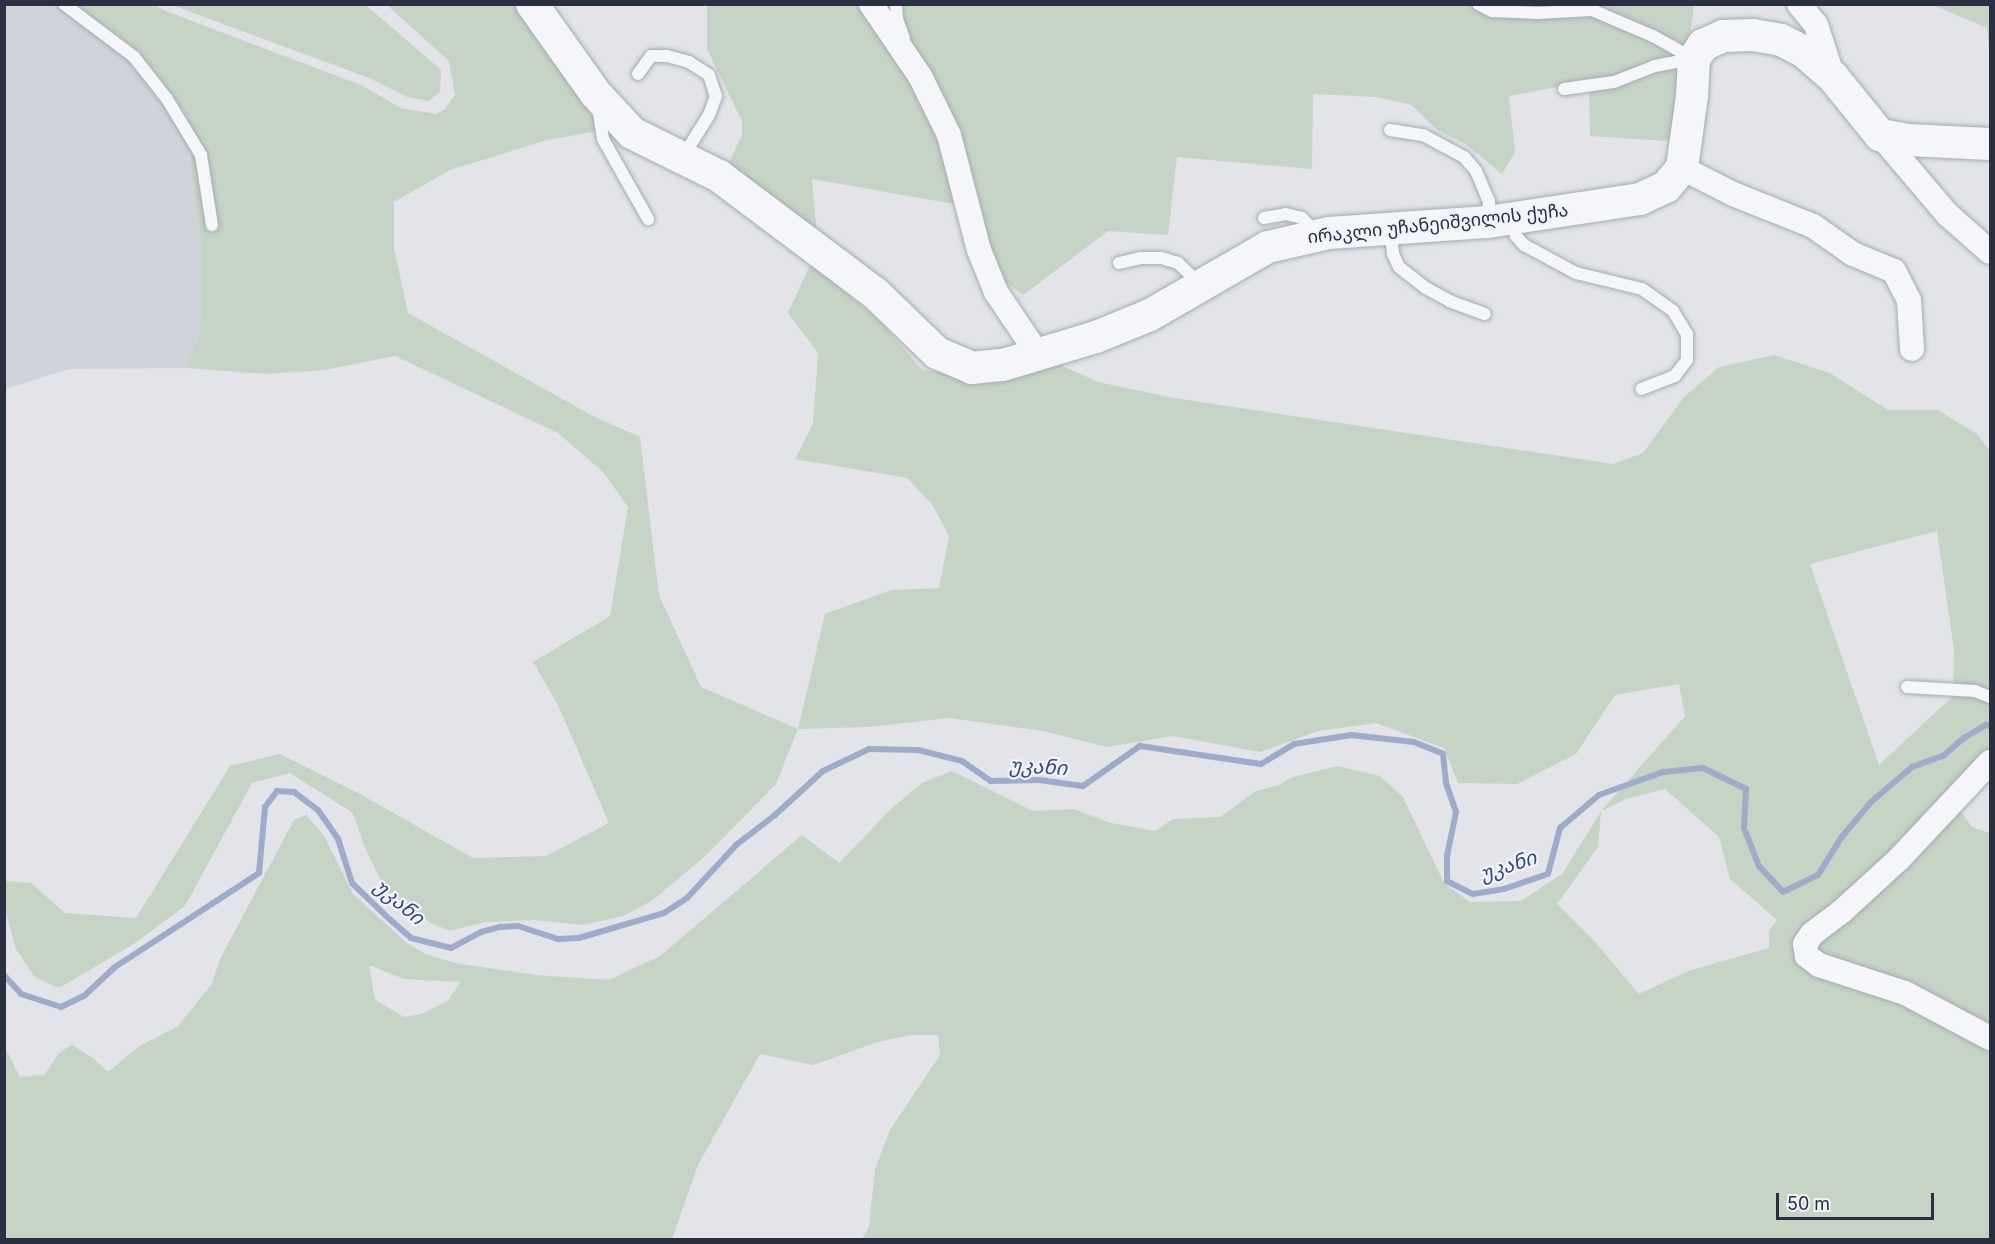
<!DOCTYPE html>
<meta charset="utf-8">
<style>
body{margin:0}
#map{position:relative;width:1995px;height:1244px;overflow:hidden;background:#e2e4ea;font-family:Inter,"Noto Sans Georgian",sans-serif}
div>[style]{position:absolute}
.built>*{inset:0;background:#d0d3dc}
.green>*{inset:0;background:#c5d4c4}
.stream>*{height:6px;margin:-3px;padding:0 3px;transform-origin:3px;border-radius:3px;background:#9eacca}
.roads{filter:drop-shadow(0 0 2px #a7aab4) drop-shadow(0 0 2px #a7aab4)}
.service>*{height:12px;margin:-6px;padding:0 6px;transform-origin:6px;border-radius:6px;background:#f5f6f9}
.minor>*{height:24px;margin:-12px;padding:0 12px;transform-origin:12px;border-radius:12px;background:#f5f6f9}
.tertiary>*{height:32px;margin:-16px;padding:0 16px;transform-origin:16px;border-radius:16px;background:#f5f6f9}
span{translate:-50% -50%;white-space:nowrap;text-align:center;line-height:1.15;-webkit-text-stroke:4.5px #f2f3f8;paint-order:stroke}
.street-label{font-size:18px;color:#2a2f42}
.water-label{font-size:20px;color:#354776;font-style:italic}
.frame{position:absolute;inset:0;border:6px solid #2a2f42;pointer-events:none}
.scale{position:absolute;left:1776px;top:1193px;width:158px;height:27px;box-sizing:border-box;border:3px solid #2a2f42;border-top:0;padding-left:8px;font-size:18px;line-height:21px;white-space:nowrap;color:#2a2f42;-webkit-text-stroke:4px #f2f3f8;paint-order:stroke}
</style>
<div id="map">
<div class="built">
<div style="clip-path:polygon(5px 5px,78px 5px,141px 53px,188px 117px,192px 178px,202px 249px,200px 331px,186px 368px,69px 369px,5px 389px)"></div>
</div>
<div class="green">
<div style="clip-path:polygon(evenodd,78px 5px,155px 5px,163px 10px,361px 85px,401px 108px,436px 114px,444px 110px,455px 95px,449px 61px,387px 5px,520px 5px,565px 76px,604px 130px,547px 140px,450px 170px,394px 202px,394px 248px,408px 313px,591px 415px,640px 437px,659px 595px,701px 687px,798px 729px,825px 614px,891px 590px,939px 588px,949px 536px,932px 504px,907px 478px,795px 459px,813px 423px,818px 353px,788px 313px,811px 263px,881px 322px,922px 370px,995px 379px,1050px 360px,1098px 382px,1174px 398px,1613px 464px,1643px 453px,1684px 397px,1719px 367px,1774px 355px,1830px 373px,1888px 410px,1938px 410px,1977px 434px,1990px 451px,1990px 770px,1957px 806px,1972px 827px,1990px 833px,1990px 1239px,862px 1239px,869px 1227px,875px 1169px,890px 1130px,940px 1055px,938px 1035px,911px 1035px,878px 1042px,813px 1065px,760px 1054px,698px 1165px,672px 1239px,5px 1239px,4px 1045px,20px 1077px,44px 1075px,60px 1052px,72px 1045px,94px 1059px,108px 1072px,138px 1047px,178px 1026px,211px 985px,221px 957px,294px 820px,306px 815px,324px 836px,353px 894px,408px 944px,426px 954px,455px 963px,536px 975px,609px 980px,660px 956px,802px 835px,839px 863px,891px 809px,922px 783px,952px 771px,1033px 811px,1073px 809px,1111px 823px,1155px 831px,1173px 819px,1220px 817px,1256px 791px,1279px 785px,1293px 777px,1337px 766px,1380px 776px,1403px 797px,1444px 883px,1470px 902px,1521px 901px,1563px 873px,1601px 811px,1685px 716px,1679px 684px,1615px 695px,1576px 754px,1517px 784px,1458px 783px,1444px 748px,1376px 723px,1318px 731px,1260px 752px,1173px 736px,1107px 747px,1044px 731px,949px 718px,868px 727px,798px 729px,776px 784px,703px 858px,653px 900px,623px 916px,583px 925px,533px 920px,485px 922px,450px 931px,431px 923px,385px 890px,363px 843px,353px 813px,290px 773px,252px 783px,185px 906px,132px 945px,59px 988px,35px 977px,16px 949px,5px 910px,5px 881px,31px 883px,65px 913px,136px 918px,230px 766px,280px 754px,360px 794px,473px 858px,546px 856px,609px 823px,558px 705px,533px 662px,610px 616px,628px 507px,603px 472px,558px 433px,395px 356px,325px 370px,267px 374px,186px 368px,200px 331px,202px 249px,192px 178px,188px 117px,141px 53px,78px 5px,1937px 531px,1954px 650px,1953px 696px,1879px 765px,1810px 564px,1937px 531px,78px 5px,1665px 789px,1719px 837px,1730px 879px,1777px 920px,1769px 931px,1769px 948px,1688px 971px,1639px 994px,1596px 943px,1557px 904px,1598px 847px,1601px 811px,1626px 799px,1665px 789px,78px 5px,369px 965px,404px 979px,460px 982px,448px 1001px,421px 1014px,404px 1017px,375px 1000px,369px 965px)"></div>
<div style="clip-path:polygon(172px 5px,366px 5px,441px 70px,440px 92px,429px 101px,407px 97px,369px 78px)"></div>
<div style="clip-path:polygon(707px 5px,857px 5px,914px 85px,940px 144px,954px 204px,812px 179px,817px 236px,727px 167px,742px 135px,742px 121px,707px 49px)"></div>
<div style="clip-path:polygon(884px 5px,1694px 5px,1678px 135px,1666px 141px,1590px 136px,1589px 81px,1509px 96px,1515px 152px,1502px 174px,1464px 143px,1437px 130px,1412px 105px,1376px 97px,1313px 94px,1312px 169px,1177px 157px,1168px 235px,1108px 231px,1023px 295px,1004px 281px)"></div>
<div style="clip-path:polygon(1933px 5px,1990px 5px,1990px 64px,1987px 28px)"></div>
</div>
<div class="stream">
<div style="left:4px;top:975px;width:25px;rotate:48deg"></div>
<div style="left:21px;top:994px;width:42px;rotate:18deg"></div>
<div style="left:61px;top:1007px;width:25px;rotate:-26deg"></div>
<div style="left:84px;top:996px;width:42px;rotate:-43.1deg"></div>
<div style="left:115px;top:967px;width:172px;rotate:-33.1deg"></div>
<div style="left:259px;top:873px;width:66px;rotate:-84.8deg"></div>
<div style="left:265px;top:807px;width:20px;rotate:-53deg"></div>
<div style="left:277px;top:791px;width:17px;rotate:3deg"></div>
<div style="left:294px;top:792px;width:30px;rotate:37deg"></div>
<div style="left:318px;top:810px;width:35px;rotate:55deg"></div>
<div style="left:338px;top:839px;width:46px;rotate:72.3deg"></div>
<div style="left:352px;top:883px;width:47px;rotate:44.1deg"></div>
<div style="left:386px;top:916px;width:33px;rotate:41deg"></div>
<div style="left:411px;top:938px;width:41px;rotate:14deg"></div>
<div style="left:451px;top:948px;width:34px;rotate:-28deg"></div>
<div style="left:481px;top:932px;width:20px;rotate:-15deg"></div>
<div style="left:500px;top:927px;width:18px;rotate:-3deg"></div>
<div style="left:518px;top:926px;width:42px;rotate:18deg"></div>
<div style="left:558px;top:939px;width:21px;rotate:-3deg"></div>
<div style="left:579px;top:938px;width:89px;rotate:-16.4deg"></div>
<div style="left:664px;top:913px;width:27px;rotate:-33deg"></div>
<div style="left:687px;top:898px;width:72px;rotate:-47.2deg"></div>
<div style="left:736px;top:845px;width:49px;rotate:-37.6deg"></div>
<div style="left:775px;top:815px;width:65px;rotate:-42.5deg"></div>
<div style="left:823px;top:771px;width:51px;rotate:-25.6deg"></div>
<div style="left:869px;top:749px;width:49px;rotate:1.2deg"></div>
<div style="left:918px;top:750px;width:45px;rotate:14deg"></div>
<div style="left:962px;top:761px;width:35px;rotate:35deg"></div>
<div style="left:991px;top:781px;width:48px;rotate:-1.2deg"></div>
<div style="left:1039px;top:780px;width:44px;rotate:7.8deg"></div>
<div style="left:1083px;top:786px;width:70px;rotate:-35.1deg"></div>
<div style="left:1140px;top:746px;width:122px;rotate:8.5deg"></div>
<div style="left:1261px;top:764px;width:39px;rotate:-31deg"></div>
<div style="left:1294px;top:744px;width:58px;rotate:-9deg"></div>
<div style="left:1351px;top:735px;width:63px;rotate:6.3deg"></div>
<div style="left:1414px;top:742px;width:31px;rotate:22deg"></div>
<div style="left:1443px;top:754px;width:29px;rotate:84deg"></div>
<div style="left:1446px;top:783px;width:31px;rotate:71deg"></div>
<div style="left:1456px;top:812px;width:45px;rotate:101.6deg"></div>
<div style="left:1447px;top:856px;width:25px;rotate:90deg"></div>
<div style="left:1447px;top:881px;width:29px;rotate:27deg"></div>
<div style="left:1473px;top:894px;width:31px;rotate:-9deg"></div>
<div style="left:1504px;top:889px;width:46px;rotate:-18.8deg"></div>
<div style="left:1548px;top:874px;width:48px;rotate:-75.4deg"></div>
<div style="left:1560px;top:828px;width:51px;rotate:-40.2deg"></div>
<div style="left:1599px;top:795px;width:68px;rotate:-19.8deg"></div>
<div style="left:1663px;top:772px;width:40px;rotate:-5.7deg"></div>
<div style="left:1703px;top:768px;width:48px;rotate:26deg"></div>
<div style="left:1746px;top:789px;width:39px;rotate:93deg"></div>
<div style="left:1744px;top:828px;width:41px;rotate:68.5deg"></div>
<div style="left:1759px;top:866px;width:35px;rotate:47deg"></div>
<div style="left:1783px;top:892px;width:39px;rotate:-26deg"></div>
<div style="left:1818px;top:875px;width:44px;rotate:-58.1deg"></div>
<div style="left:1841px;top:838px;width:47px;rotate:-50.2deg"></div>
<div style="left:1871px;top:802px;width:54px;rotate:-40.5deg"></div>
<div style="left:1912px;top:767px;width:33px;rotate:-20deg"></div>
<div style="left:1943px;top:756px;width:28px;rotate:-41deg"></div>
<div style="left:1964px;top:738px;width:26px;rotate:-31deg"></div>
<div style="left:1986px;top:725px;width:4px;rotate:14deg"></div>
</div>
<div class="roads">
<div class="service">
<div style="left:64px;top:4px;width:88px;rotate:37.1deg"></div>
<div style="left:134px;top:57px;width:53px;rotate:51.8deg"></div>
<div style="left:167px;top:99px;width:66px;rotate:58.7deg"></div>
<div style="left:201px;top:155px;width:71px;rotate:81.1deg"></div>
<div style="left:896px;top:4px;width:15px;rotate:86deg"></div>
<div style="left:897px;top:19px;width:20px;rotate:70deg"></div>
<div style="left:1478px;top:4px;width:16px;rotate:27deg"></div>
<div style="left:1492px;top:11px;width:46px;rotate:2.5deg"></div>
<div style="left:1538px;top:13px;width:54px;rotate:-3.2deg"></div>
<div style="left:1592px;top:10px;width:66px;rotate:23.1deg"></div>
<div style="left:1653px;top:36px;width:47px;rotate:29.3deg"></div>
<div style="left:638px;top:74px;width:22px;rotate:-54deg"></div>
<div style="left:651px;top:56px;width:16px"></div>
<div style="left:667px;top:56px;width:23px;rotate:15deg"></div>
<div style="left:689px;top:62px;width:24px;rotate:33deg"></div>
<div style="left:709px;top:75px;width:22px;rotate:72deg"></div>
<div style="left:716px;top:96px;width:20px;rotate:110deg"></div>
<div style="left:709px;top:115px;width:51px;rotate:122.1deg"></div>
<div style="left:1564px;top:89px;width:50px;rotate:-8deg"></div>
<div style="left:1614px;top:82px;width:44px;rotate:-21.3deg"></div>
<div style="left:1655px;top:66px;width:38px;rotate:-11deg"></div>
<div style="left:598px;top:107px;width:32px;rotate:81deg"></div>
<div style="left:603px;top:139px;width:92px;rotate:60.6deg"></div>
<div style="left:1390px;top:130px;width:33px;rotate:9deg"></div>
<div style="left:1423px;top:135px;width:47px;rotate:28.2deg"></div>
<div style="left:1464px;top:157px;width:18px;rotate:49deg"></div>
<div style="left:1476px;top:171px;width:33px;rotate:67deg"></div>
<div style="left:1489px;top:201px;width:21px;rotate:93deg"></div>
<div style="left:1264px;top:218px;width:22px;rotate:-10deg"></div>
<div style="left:1286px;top:214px;width:16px;rotate:14deg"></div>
<div style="left:1302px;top:218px;width:22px;rotate:47deg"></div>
<div style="left:1513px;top:218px;width:18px;rotate:81deg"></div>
<div style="left:1516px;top:236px;width:12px;rotate:48deg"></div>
<div style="left:1524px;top:245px;width:59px;rotate:28.3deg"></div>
<div style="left:1576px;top:273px;width:68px;rotate:13.6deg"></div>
<div style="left:1642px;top:289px;width:38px;rotate:35deg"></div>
<div style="left:1673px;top:311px;width:27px;rotate:59deg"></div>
<div style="left:1687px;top:334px;width:26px;rotate:90deg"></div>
<div style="left:1687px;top:360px;width:20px;rotate:127deg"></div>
<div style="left:1675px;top:376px;width:36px;rotate:159deg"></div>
<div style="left:1390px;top:228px;width:26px;rotate:83deg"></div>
<div style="left:1393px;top:254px;width:14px;rotate:65deg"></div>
<div style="left:1399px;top:267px;width:34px;rotate:38deg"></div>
<div style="left:1426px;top:288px;width:26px;rotate:29deg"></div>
<div style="left:1449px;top:301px;width:38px;rotate:20deg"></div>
<div style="left:1119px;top:263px;width:22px;rotate:-13deg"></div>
<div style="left:1140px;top:258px;width:21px"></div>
<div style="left:1161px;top:258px;width:18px;rotate:16deg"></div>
<div style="left:1178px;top:263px;width:32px;rotate:44deg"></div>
<div style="left:1907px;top:687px;width:68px;rotate:3.4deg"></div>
<div style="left:1975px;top:691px;width:16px;rotate:22deg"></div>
</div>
<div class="minor">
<div style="left:871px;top:4px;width:87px;rotate:55.8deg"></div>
<div style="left:920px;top:76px;width:66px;rotate:63.8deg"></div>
<div style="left:949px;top:135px;width:119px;rotate:75.4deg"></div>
<div style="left:979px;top:250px;width:45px;rotate:68deg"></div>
<div style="left:996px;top:292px;width:73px;rotate:56.1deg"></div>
<div style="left:1799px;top:4px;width:27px;rotate:51deg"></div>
<div style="left:1816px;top:25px;width:55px;rotate:71.9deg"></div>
<div style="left:1880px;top:135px;width:104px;rotate:49.7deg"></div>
<div style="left:1947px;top:214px;width:57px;rotate:41.5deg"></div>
<div style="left:1682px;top:168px;width:57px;rotate:27deg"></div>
<div style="left:1733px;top:194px;width:86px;rotate:21.8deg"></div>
<div style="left:1813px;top:226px;width:49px;rotate:35deg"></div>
<div style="left:1853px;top:254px;width:44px;rotate:22.5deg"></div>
<div style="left:1894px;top:271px;width:33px;rotate:63deg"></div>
<div style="left:1909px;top:300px;width:49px;rotate:86.5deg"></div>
<div style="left:1990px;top:762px;width:133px;rotate:133.2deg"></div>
<div style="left:1899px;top:859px;width:79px;rotate:137.6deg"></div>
<div style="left:1841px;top:912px;width:36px;rotate:143deg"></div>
<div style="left:1812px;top:934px;width:12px;rotate:125deg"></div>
<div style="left:1805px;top:944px;width:12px;rotate:81deg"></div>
<div style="left:1807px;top:956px;width:15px;rotate:37deg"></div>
<div style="left:1819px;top:965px;width:90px;rotate:18deg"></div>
<div style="left:1905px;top:993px;width:96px;rotate:27.9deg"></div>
</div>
<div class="tertiary">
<div style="left:532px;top:4px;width:110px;rotate:54.6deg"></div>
<div style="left:596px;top:94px;width:53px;rotate:47.3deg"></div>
<div style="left:632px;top:133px;width:97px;rotate:26.3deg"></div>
<div style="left:719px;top:176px;width:195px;rotate:36.9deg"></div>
<div style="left:875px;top:293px;width:86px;rotate:44.1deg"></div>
<div style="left:937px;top:353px;width:38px;rotate:23deg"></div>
<div style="left:972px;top:368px;width:31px;rotate:-6deg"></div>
<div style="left:1003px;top:365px;width:97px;rotate:-16.8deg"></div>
<div style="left:1096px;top:337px;width:58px;rotate:-22.2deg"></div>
<div style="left:1150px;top:315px;width:136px;rotate:-30deg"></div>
<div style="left:1268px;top:247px;width:63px;rotate:-12.9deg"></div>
<div style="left:1329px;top:233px;width:159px;rotate:-4deg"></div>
<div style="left:1488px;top:222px;width:154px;rotate:-8.6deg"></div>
<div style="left:1640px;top:199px;width:29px;rotate:-25deg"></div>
<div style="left:1666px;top:187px;width:25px;rotate:-50deg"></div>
<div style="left:1682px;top:168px;width:73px;rotate:-82.1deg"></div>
<div style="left:1692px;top:96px;width:37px;rotate:-87deg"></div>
<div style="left:1694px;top:59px;width:17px;rotate:-57deg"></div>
<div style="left:1703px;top:45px;width:22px;rotate:-24deg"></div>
<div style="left:1723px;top:36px;width:30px;rotate:-2deg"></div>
<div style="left:1753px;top:35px;width:28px;rotate:10deg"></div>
<div style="left:1781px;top:40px;width:25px;rotate:27deg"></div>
<div style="left:1803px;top:51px;width:40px;rotate:41deg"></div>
<div style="left:1833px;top:77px;width:75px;rotate:51deg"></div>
<div style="left:1880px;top:135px;width:28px;rotate:10deg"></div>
<div style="left:1908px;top:140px;width:82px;rotate:2.8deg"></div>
</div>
</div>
<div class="street-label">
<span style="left:1438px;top:224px;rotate:-6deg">ირაკლი უჩანეიშვილის ქუჩა</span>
</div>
<div class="water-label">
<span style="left:1038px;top:767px;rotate:3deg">უკანი</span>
<span style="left:1508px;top:866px;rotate:-18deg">უკანი</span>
<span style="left:399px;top:902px;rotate:40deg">უკანი</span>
</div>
<div class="frame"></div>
<div class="scale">50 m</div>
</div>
